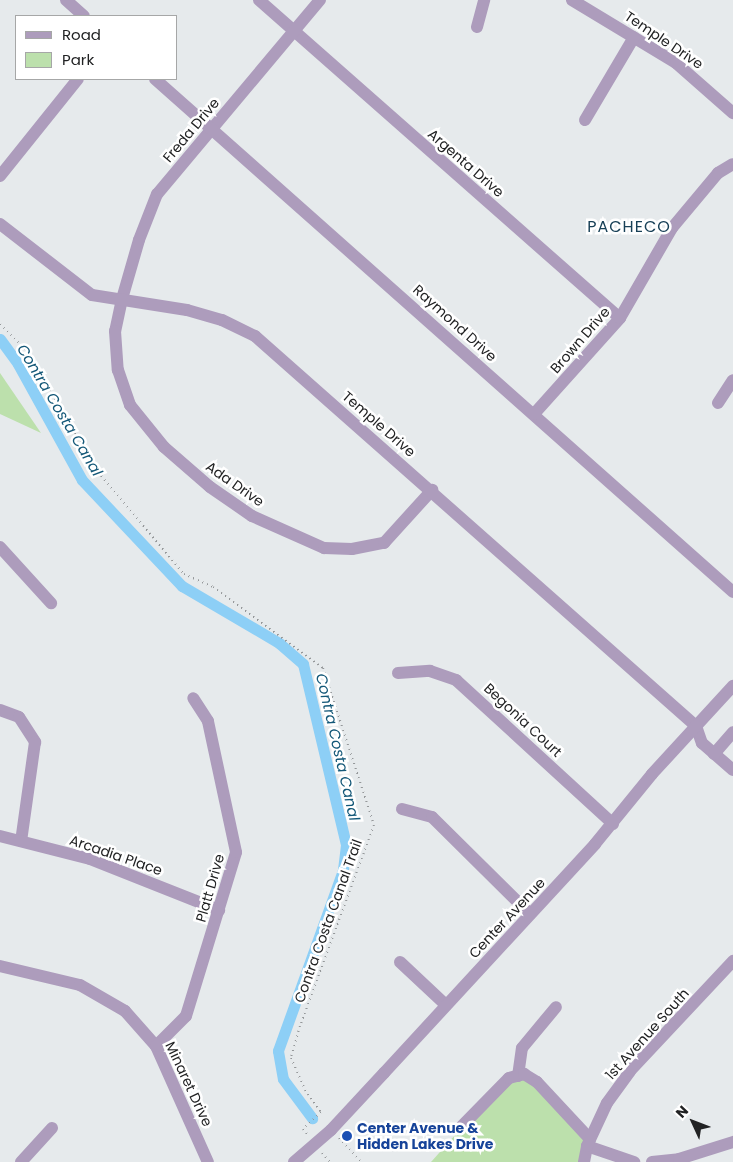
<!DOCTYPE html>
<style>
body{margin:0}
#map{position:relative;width:733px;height:1162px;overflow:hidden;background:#e6eaec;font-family:Poppins,sans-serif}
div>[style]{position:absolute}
.green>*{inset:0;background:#bce0ac}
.canal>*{height:11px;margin:-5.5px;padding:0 5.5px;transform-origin:5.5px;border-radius:5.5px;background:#8dcff6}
.path>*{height:2px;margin-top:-1px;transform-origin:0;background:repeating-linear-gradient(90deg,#95989a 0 1px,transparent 0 5px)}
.minor>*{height:12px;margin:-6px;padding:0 6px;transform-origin:6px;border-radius:6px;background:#ad9cbc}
.dots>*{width:14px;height:14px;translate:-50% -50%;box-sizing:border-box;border:2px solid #fff;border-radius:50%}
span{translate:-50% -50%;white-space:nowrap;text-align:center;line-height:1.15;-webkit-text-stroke:5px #fff;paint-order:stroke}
.street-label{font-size:14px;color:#212223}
.transit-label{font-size:14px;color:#164399;font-weight:700}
.left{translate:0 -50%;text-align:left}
.water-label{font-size:15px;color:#145878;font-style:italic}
.quarter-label{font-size:16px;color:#184057;letter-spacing:1px}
.legend{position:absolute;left:15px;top:15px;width:162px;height:65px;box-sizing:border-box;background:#fff;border:1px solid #a6a7a7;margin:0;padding:6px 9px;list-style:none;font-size:15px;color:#212223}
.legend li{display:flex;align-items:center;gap:10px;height:25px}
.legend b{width:25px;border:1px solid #a6a7a7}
.north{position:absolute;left:668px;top:1097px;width:50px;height:50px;-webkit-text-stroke:4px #fff;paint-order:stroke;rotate:313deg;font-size:14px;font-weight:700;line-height:20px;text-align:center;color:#212223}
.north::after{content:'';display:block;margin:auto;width:18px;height:22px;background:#212223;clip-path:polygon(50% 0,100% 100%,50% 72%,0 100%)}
</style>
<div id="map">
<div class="green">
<div style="clip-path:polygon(0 373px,41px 433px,0 414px)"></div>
<div style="clip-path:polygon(524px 1074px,590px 1139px,584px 1162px,431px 1162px,490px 1096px)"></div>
</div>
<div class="canal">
<div style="left:0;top:339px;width:31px;rotate:54deg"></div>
<div style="left:18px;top:364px;width:132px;rotate:61.1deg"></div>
<div style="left:82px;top:480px;width:146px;rotate:46.7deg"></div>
<div style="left:182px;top:586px;width:113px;rotate:30.4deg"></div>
<div style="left:279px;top:643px;width:32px;rotate:41deg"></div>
<div style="left:303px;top:664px;width:186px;rotate:76.6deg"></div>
<div style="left:346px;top:845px;width:25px;rotate:97deg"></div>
<div style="left:343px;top:870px;width:192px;rotate:109.8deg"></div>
<div style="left:278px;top:1051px;width:28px;rotate:80deg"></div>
<div style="left:283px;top:1079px;width:49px;rotate:53.4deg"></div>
</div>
<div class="path">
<div style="left:0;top:324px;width:38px;rotate:45deg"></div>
<div style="left:27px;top:351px;width:140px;rotate:59.6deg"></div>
<div style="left:98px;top:472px;width:133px;rotate:49.9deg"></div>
<div style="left:184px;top:574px;width:32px;rotate:24deg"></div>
<div style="left:213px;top:587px;width:137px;rotate:36.4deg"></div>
<div style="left:323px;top:668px;width:165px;rotate:72deg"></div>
<div style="left:374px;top:825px;width:214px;rotate:110.2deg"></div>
<div style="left:300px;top:1026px;width:33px;rotate:106deg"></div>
<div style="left:291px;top:1058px;width:35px;rotate:66deg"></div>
<div style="left:305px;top:1090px;width:27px;rotate:54deg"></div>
<div style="left:321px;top:1112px;width:25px;rotate:137deg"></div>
<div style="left:303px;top:1129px;width:8px;rotate:50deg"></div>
<div style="left:339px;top:1138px;width:33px;rotate:47deg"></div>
<div style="left:322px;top:1153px;width:12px;rotate:48deg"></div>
</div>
<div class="minor">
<div style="left:66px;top:0;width:24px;rotate:42deg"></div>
<div style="left:259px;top:0;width:481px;rotate:41.4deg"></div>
<div style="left:320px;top:0;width:253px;rotate:130deg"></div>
<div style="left:157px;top:194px;width:49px;rotate:111.4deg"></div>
<div style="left:139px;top:240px;width:61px;rotate:106.1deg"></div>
<div style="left:122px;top:299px;width:33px;rotate:102deg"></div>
<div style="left:115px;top:331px;width:39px;rotate:86deg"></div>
<div style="left:118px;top:370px;width:37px;rotate:71deg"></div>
<div style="left:130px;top:405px;width:54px;rotate:51deg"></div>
<div style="left:164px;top:447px;width:61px;rotate:41deg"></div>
<div style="left:210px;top:487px;width:51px;rotate:34.6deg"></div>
<div style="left:252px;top:516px;width:79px;rotate:24deg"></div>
<div style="left:324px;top:548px;width:28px;rotate:2deg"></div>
<div style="left:352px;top:549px;width:33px;rotate:-11deg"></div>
<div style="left:384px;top:543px;width:72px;rotate:-47.8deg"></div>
<div style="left:572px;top:0;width:122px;rotate:31.2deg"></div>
<div style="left:676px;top:63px;width:76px;rotate:41.3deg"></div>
<div style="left:477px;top:27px;width:28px;rotate:-75deg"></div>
<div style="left:155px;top:79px;width:773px;rotate:41.59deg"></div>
<div style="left:585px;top:120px;width:96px;rotate:-59.4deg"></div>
<div style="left:0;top:176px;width:124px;rotate:-51.2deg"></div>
<div style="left:0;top:224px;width:116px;rotate:37.7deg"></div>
<div style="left:92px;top:295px;width:96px;rotate:9deg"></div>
<div style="left:187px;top:310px;width:36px;rotate:16deg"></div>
<div style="left:222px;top:320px;width:37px;rotate:26deg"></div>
<div style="left:255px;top:336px;width:589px;rotate:41.49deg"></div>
<div style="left:696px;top:726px;width:18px;rotate:71deg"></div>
<div style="left:702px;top:743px;width:41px;rotate:41.1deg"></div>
<div style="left:718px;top:403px;width:27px;rotate:-57deg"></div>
<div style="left:534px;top:414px;width:129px;rotate:-48.1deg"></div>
<div style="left:620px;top:318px;width:104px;rotate:-60deg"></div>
<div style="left:672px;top:228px;width:72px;rotate:-50.1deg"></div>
<div style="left:718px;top:173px;width:17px;rotate:-31deg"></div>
<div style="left:0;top:547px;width:76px;rotate:47.7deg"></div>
<div style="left:398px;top:673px;width:32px;rotate:-4deg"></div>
<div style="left:430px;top:671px;width:28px;rotate:19deg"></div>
<div style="left:456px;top:680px;width:213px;rotate:42.5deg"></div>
<div style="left:0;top:710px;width:20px;rotate:20deg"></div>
<div style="left:19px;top:717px;width:30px;rotate:57deg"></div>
<div style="left:35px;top:742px;width:100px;rotate:98deg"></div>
<div style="left:714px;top:754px;width:29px;rotate:-49deg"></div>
<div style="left:402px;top:809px;width:31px;rotate:15deg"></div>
<div style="left:432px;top:817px;width:138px;rotate:44.7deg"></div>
<div style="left:0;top:836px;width:93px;rotate:14.3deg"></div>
<div style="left:90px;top:859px;width:139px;rotate:21.6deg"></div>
<div style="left:400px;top:962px;width:63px;rotate:43.1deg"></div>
<div style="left:0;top:966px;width:82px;rotate:13.4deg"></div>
<div style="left:80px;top:985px;width:52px;rotate:30deg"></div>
<div style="left:125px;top:1011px;width:47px;rotate:48.5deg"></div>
<div style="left:156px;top:1046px;width:127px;rotate:65.9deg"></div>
<div style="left:156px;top:1046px;width:42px;rotate:-45deg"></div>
<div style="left:186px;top:1016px;width:171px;rotate:-73deg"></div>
<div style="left:236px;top:852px;width:134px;rotate:-102.1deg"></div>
<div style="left:208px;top:721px;width:27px;rotate:-123deg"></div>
<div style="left:518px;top:1076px;width:28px;rotate:-82deg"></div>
<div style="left:522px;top:1048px;width:53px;rotate:-50.3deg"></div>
<div style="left:460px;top:1128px;width:70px;rotate:-45.6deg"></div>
<div style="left:509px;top:1078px;width:16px;rotate:-15deg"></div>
<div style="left:524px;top:1074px;width:15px;rotate:32deg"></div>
<div style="left:537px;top:1082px;width:78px;rotate:47.1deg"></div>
<div style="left:587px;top:1146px;width:50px;rotate:18.8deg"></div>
<div style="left:21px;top:1162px;width:46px;rotate:-47.6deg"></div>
<div style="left:294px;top:1162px;width:49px;rotate:-40.9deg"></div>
<div style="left:331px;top:1130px;width:78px;rotate:-47.1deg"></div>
<div style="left:384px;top:1073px;width:311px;rotate:-47.3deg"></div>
<div style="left:595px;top:844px;width:90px;rotate:-50.8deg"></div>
<div style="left:652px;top:774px;width:120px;rotate:-47.4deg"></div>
<div style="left:584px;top:1162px;width:16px;rotate:-79deg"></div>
<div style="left:587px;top:1146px;width:47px;rotate:-65.1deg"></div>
<div style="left:607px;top:1103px;width:39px;rotate:-54deg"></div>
<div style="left:630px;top:1071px;width:151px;rotate:-46.9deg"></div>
<div style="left:652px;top:1162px;width:27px;rotate:-6deg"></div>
<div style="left:679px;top:1159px;width:57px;rotate:-17.5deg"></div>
</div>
<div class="dots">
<div style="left:347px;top:1136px;background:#1a4fb4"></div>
</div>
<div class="street-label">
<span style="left:664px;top:40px;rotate:34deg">Temple Drive</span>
<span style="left:191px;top:130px;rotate:-50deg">Freda Drive</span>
<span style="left:466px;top:163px;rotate:41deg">Argenta Drive</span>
<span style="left:455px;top:323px;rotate:42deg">Raymond Drive</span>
<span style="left:580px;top:340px;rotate:-49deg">Brown Drive</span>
<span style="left:379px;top:424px;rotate:41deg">Temple Drive</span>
<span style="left:235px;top:484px;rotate:35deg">Ada Drive</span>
<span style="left:523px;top:720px;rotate:43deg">Begonia Court</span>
<span style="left:116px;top:855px;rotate:19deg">Arcadia Place</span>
<span style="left:210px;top:888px;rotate:-74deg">Platt Drive</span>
<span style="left:507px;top:918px;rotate:-47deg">Center Avenue</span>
<span style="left:328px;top:921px;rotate:-70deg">Contra Costa Canal Trail</span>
<span style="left:647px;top:1034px;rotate:-48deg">1st Avenue South</span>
<span style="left:189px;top:1084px;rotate:65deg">Minaret Drive</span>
</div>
<div class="transit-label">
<span class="left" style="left:357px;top:1136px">Center Avenue &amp;<br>Hidden Lakes Drive</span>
</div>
<div class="water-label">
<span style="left:60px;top:410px;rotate:59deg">Contra Costa Canal</span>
<span style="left:338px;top:747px;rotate:77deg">Contra Costa Canal</span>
</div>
<div class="quarter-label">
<span style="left:629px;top:227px">PACHECO</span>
</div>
<ul class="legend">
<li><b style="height:6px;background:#ad9cbc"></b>Road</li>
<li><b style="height:14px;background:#bce0ac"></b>Park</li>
</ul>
<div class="north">N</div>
</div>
